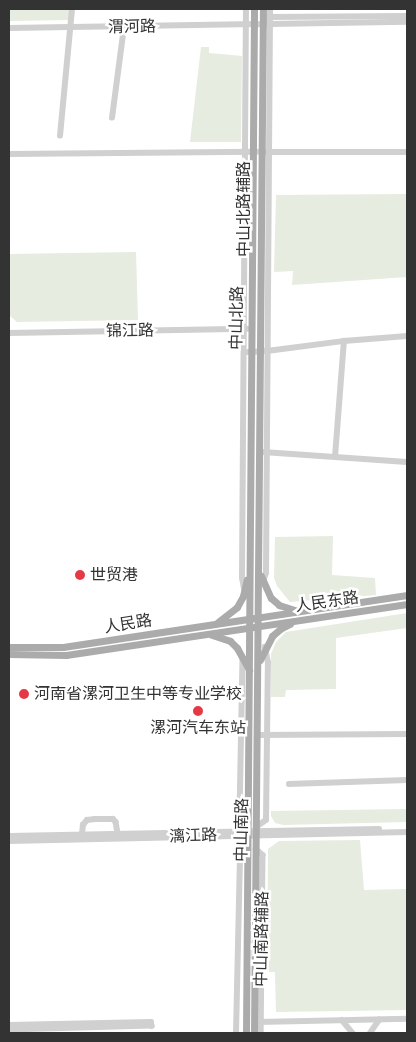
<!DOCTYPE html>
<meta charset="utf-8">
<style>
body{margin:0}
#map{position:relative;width:416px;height:1042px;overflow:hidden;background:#fff;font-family:"Nunito Sans","Noto Sans SC",sans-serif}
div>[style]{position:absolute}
.green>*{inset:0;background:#e6ecdf}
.minor>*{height:5.5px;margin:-2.75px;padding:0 2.75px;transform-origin:2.75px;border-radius:2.75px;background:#d0d0d0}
.major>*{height:7px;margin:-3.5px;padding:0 3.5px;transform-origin:3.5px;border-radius:3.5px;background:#ababab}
.dots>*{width:14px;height:14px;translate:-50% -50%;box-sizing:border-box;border:2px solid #fff;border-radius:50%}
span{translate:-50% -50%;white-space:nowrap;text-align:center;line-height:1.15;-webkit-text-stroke:5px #fff;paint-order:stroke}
.street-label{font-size:16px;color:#333}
.poi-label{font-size:16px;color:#333}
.left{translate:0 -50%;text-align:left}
.frame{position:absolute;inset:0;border:10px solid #333;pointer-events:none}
</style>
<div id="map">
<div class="green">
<div style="clip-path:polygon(9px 9px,70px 9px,69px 20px,9px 21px)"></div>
<div style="clip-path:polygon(201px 47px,209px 47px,209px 53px,242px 56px,241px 142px,190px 142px)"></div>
<div style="clip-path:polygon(407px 194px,407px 277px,292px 285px,293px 271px,274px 272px,276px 195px)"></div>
<div style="clip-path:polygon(136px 252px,138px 320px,17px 322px,10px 316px,9px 254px)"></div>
<div style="clip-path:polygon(333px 536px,332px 575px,375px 578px,376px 595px,290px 602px,277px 586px,274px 578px,275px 537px)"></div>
<div style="clip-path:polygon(407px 613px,407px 628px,336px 638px,336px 689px,286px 690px,285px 697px,271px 697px,271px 654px,276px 642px,286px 632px)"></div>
<div style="clip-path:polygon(407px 809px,407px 822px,283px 825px,275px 823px,271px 816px,271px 811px)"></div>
<div style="clip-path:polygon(360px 840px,364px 890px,407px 889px,407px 1010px,276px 1012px,275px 972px,267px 972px,268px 849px,279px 841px)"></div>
</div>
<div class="minor">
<div style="left:266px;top:17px;width:141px;rotate:-0.4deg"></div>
<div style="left:9px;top:28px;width:398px;rotate:-0.9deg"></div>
<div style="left:112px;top:118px;width:92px;rotate:-82.5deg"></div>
<div style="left:60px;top:136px;width:128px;rotate:-84.6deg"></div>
<div style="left:266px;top:152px;width:141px"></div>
<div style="left:9px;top:154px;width:248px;rotate:-0.5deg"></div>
<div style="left:9px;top:333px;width:238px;rotate:-1deg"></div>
<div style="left:248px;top:352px;width:19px;rotate:-3deg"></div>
<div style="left:267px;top:351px;width:78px;rotate:-7.4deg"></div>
<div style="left:344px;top:341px;width:63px;rotate:-4.5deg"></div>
<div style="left:263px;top:452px;width:144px;rotate:4deg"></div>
<div style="left:335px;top:457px;width:116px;rotate:-85.6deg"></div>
<div style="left:263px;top:582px;width:9px;rotate:-72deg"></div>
<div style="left:266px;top:573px;width:564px;rotate:-89.59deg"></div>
<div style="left:244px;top:589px;width:11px;rotate:-100deg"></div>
<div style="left:242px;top:578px;width:569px;rotate:-89.6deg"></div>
<div style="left:243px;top:659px;width:160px;rotate:91.1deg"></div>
<div style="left:240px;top:819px;width:11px;rotate:49deg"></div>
<div style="left:257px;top:735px;width:150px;rotate:-0.4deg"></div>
<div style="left:289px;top:784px;width:118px;rotate:-1.9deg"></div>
<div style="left:256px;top:827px;width:12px;rotate:-35deg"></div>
<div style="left:266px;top:820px;width:157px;rotate:-89.3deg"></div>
<div style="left:268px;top:663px;width:16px;rotate:-101deg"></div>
<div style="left:82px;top:834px;width:9px;rotate:-84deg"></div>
<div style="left:83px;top:825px;width:6px;rotate:-51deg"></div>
<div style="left:87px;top:820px;width:8px;rotate:-7deg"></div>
<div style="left:95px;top:819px;width:18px"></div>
<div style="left:113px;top:819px;width:4px;rotate:45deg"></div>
<div style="left:116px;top:822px;width:11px;rotate:80deg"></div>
<div style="left:9px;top:836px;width:370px;rotate:-1.1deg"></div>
<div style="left:9px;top:841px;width:398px;rotate:-1.3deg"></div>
<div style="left:256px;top:849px;width:9px;rotate:41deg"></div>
<div style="left:263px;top:855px;width:178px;rotate:90.6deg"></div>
<div style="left:342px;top:1020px;width:17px;rotate:50deg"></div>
<div style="left:258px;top:1022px;width:149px;rotate:-1.2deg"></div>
<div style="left:9px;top:1025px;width:142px;rotate:-1.2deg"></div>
<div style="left:151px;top:1022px;width:4px;rotate:76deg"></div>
<div style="left:152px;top:1026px;width:143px;rotate:178.4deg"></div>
<div style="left:236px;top:1033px;width:176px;rotate:-88.7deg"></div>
<div style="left:240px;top:857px;width:11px;rotate:-52deg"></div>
<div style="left:370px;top:1033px;width:16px;rotate:-55deg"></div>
</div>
<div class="major">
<div style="left:261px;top:576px;width:24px;rotate:66deg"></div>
<div style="left:271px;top:598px;width:11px;rotate:41deg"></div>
<div style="left:279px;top:605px;width:19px;rotate:18deg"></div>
<div style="left:218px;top:622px;width:24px;rotate:-38deg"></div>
<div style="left:237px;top:607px;width:13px;rotate:-61deg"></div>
<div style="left:243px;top:596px;width:17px;rotate:-77deg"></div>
<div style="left:212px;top:635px;width:19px;rotate:18deg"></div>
<div style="left:230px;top:641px;width:10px;rotate:45deg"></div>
<div style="left:237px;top:648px;width:25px;rotate:61deg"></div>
<div style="left:9px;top:647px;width:54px"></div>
<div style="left:63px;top:647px;width:348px;rotate:-8.6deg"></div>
<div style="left:9px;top:654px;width:57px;rotate:1deg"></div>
<div style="left:66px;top:655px;width:345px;rotate:-8.5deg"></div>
<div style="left:260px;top:660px;width:27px;rotate:-63deg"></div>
<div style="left:272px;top:636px;width:11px;rotate:-41deg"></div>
<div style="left:280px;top:629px;width:11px;rotate:-27deg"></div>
<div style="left:246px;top:1033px;width:1024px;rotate:-89.55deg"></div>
<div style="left:254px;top:1033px;width:1024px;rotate:-89.5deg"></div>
</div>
<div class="dots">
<div style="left:80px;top:575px;background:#e63946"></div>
<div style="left:24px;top:694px;background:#e63946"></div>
<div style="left:198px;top:711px;background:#e63946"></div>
</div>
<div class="street-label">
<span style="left:132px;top:27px;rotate:-1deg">渭河路</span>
<span style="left:244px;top:209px;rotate:-90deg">中山北路辅路</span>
<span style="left:237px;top:318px;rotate:-89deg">中山北路</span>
<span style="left:130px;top:331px;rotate:-1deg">锦江路</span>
<span style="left:327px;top:602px;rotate:-8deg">人民东路</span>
<span style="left:128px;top:624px;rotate:-9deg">人民路</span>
<span style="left:242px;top:830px;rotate:-89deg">中山南路</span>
<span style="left:193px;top:836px;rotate:-2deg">漓江路</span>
<span style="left:262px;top:939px;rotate:-89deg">中山南路辅路</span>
</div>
<div class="poi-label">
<span class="left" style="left:90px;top:575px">世贸港</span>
<span class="left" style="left:34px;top:694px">河南省漯河卫生中等专业学校</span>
<span style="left:198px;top:728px">漯河汽车东站</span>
</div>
<div class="frame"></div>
</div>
